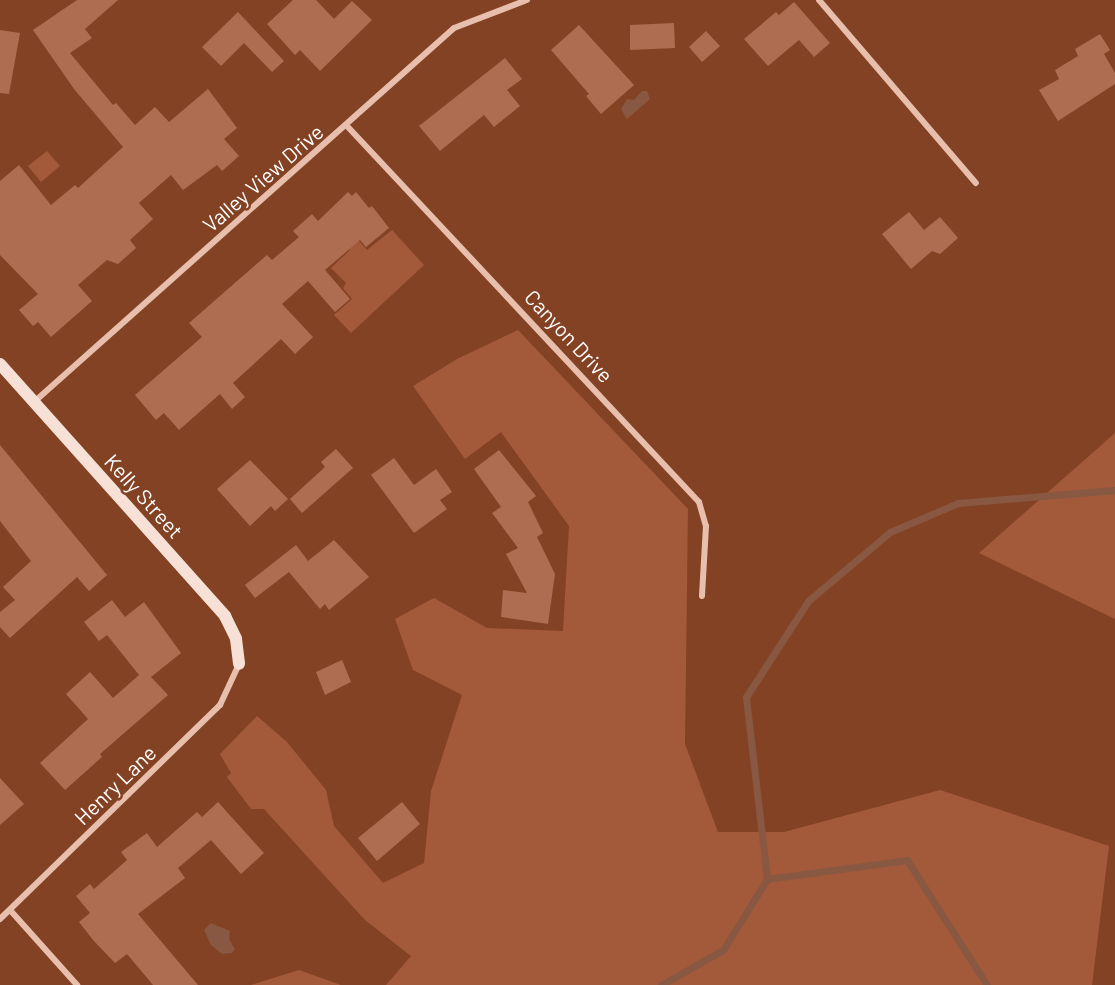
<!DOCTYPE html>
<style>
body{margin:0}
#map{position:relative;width:1115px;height:985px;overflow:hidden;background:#844224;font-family:Barlow,sans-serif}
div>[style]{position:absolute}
.green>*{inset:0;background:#a25a3b}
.water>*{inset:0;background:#885842}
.stream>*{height:7px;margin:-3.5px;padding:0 3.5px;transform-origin:3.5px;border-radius:3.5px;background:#885842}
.building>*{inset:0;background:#ae6d50}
.street>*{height:6px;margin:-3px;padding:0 3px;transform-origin:3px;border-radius:3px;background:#e8bead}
.secondary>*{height:12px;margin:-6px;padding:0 6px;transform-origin:6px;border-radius:6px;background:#f7e1d7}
span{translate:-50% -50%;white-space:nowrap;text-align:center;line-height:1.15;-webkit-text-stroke:5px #844224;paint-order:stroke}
.street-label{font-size:21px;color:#fff}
</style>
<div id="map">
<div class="green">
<div style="clip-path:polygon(47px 151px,60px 166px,41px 182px,28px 166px)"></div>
<div style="clip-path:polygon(392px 230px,424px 265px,351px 333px,334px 315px,352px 299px,343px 288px,346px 283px,331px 268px,350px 250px,344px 244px,358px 240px,367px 250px)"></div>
<div style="clip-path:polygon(518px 330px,688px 509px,685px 744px,718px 832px,784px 832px,940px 790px,1109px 846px,1092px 985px,386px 985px,411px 956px,365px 920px,264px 809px,251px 809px,227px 777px,231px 773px,220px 754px,257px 716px,287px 742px,326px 790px,334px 826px,383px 883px,424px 863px,431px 791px,462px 695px,413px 670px,395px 619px,434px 598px,487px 628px,563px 631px,569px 526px,501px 432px,465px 459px,413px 386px,457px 359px)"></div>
<div style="clip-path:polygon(1115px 433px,1115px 619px,979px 553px)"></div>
<div style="clip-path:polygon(299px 970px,341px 985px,251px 985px)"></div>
</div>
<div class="water">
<div style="clip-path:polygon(642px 91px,647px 91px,650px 99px,627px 119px,621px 109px,627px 99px,634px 100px)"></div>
<div style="clip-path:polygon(211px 923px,230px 931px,229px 939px,235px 949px,232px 953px,222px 954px,211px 945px,204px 930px)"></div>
</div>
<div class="stream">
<div style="left:767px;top:879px;width:141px;rotate:-7.7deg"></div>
<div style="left:907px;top:860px;width:148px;rotate:57.4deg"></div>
<div style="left:661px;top:985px;width:71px;rotate:-29.4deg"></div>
<div style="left:723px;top:950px;width:84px;rotate:-58.2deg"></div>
<div style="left:767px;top:879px;width:183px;rotate:-96.6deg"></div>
<div style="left:746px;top:697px;width:114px;rotate:-57.1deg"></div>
<div style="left:808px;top:601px;width:107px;rotate:-40.1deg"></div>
<div style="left:890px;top:532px;width:74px;rotate:-23.1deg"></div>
<div style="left:958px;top:503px;width:158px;rotate:-4.7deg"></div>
</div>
<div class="building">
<div style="clip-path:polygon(77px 0,118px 0,85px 29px,92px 38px,70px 53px,113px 105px,116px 103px,135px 125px,155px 107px,169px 122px,208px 89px,237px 128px,224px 139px,239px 156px,222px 171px,217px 165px,183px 190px,171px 175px,139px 203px,153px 219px,130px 240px,136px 248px,118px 264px,107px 260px,78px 285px,92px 301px,51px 337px,38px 322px,33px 326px,19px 310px,38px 294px,0 255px,0 181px,19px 165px,51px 205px,75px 185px,78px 188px,123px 147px,74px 89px,33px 30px)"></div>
<div style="clip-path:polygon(293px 0,316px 0,334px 19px,352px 1px,372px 20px,320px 71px,300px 50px,295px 55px,267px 24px)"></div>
<div style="clip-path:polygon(794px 2px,830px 43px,814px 57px,799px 40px,768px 66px,744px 39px,776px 12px,779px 15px)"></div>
<div style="clip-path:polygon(238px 12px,284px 61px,272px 72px,244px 43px,221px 66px,202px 47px)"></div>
<div style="clip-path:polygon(674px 23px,675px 48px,630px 50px,630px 25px)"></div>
<div style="clip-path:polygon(579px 25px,634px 85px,601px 114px,586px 96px,589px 94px,551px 50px)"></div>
<div style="clip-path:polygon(0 30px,20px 33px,9px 94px,0 93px)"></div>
<div style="clip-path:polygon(706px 31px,720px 46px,702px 62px,689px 47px)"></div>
<div style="clip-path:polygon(1100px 34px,1110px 50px,1104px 54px,1115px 73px,1115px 84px,1058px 121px,1039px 90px,1059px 79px,1055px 70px,1078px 56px,1075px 49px)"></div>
<div style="clip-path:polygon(505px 58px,522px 79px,507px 90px,520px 106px,494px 127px,484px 115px,440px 151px,419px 126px)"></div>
<div style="clip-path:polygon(348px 192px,352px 196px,356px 192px,369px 208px,372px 206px,389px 228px,366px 247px,360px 240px,325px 270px,350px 299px,335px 312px,308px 281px,282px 304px,313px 337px,295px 354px,281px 339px,233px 383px,245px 397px,232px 409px,220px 394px,179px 430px,164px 413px,156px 420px,135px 395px,202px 337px,189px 323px,267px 255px,272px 260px,299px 237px,293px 231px,312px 214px,318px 221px)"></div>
<div style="clip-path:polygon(909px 212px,924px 230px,940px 217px,958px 238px,940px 254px,932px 251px,911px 269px,882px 234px)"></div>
<div style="clip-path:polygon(0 445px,107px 575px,89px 591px,77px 577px,10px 638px,0 627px,0 612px,15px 600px,3px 587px,31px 561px,0 521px)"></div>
<div style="clip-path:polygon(336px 449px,353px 468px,302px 513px,290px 499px,325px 467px,321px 462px)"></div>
<div style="clip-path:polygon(499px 450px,536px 496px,528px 502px,543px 533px,537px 537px,555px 574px,548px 624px,501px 617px,503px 590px,527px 593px,506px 554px,518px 548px,492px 513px,501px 507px,474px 469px)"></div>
<div style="clip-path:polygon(394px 458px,414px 485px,436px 469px,452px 492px,440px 500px,447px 509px,414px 533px,371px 475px)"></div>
<div style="clip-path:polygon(250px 460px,288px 499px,275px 511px,271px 506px,250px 526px,217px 489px)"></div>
<div style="clip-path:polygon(334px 540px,369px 577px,329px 610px,325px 604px,320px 609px,289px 572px,255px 598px,245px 585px,296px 545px,308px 561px)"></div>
<div style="clip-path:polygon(112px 600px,125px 617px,144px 602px,181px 653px,151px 677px,168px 695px,100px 754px,102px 757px,65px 790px,40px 763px,88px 719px,66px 694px,90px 672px,113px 698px,139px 675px,107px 635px,99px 641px,84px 622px)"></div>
<div style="clip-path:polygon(342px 660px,351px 682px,325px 695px,316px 672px)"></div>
<div style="clip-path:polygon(0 778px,24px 804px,0 825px)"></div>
<div style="clip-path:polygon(218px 802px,264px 853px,241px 874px,211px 840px,178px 868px,185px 878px,138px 914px,198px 985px,153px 985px,127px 954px,115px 963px,93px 940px,79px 922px,90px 913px,76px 896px,90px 884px,94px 889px,127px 860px,121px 852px,147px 833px,157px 847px,197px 812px,202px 817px)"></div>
<div style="clip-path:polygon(402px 802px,420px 824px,377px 861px,358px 838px)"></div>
</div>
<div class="street">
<div style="left:819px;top:0;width:241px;rotate:49.4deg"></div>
<div style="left:347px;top:126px;width:515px;rotate:46.89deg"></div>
<div style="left:699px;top:502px;width:25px;rotate:74deg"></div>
<div style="left:706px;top:526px;width:70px;rotate:93.3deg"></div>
<div style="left:34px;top:402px;width:562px;rotate:-41.68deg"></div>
<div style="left:454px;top:28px;width:78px;rotate:-21deg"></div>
<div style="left:10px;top:910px;width:101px;rotate:48.2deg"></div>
<div style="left:0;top:919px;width:307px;rotate:-44.2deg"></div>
<div style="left:220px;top:705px;width:45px;rotate:-65.1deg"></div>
</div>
<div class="secondary">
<div style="left:0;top:364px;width:338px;rotate:48.2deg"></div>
<div style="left:225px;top:616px;width:25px;rotate:64deg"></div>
<div style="left:236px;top:639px;width:25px;rotate:83deg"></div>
</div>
<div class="street-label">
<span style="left:263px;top:178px;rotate:-41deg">Valley View Drive</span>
<span style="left:569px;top:336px;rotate:47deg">Canyon Drive</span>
<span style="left:144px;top:496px;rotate:48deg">Kelly Street</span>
<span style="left:115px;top:785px;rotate:-44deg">Henry Lane</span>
</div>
</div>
